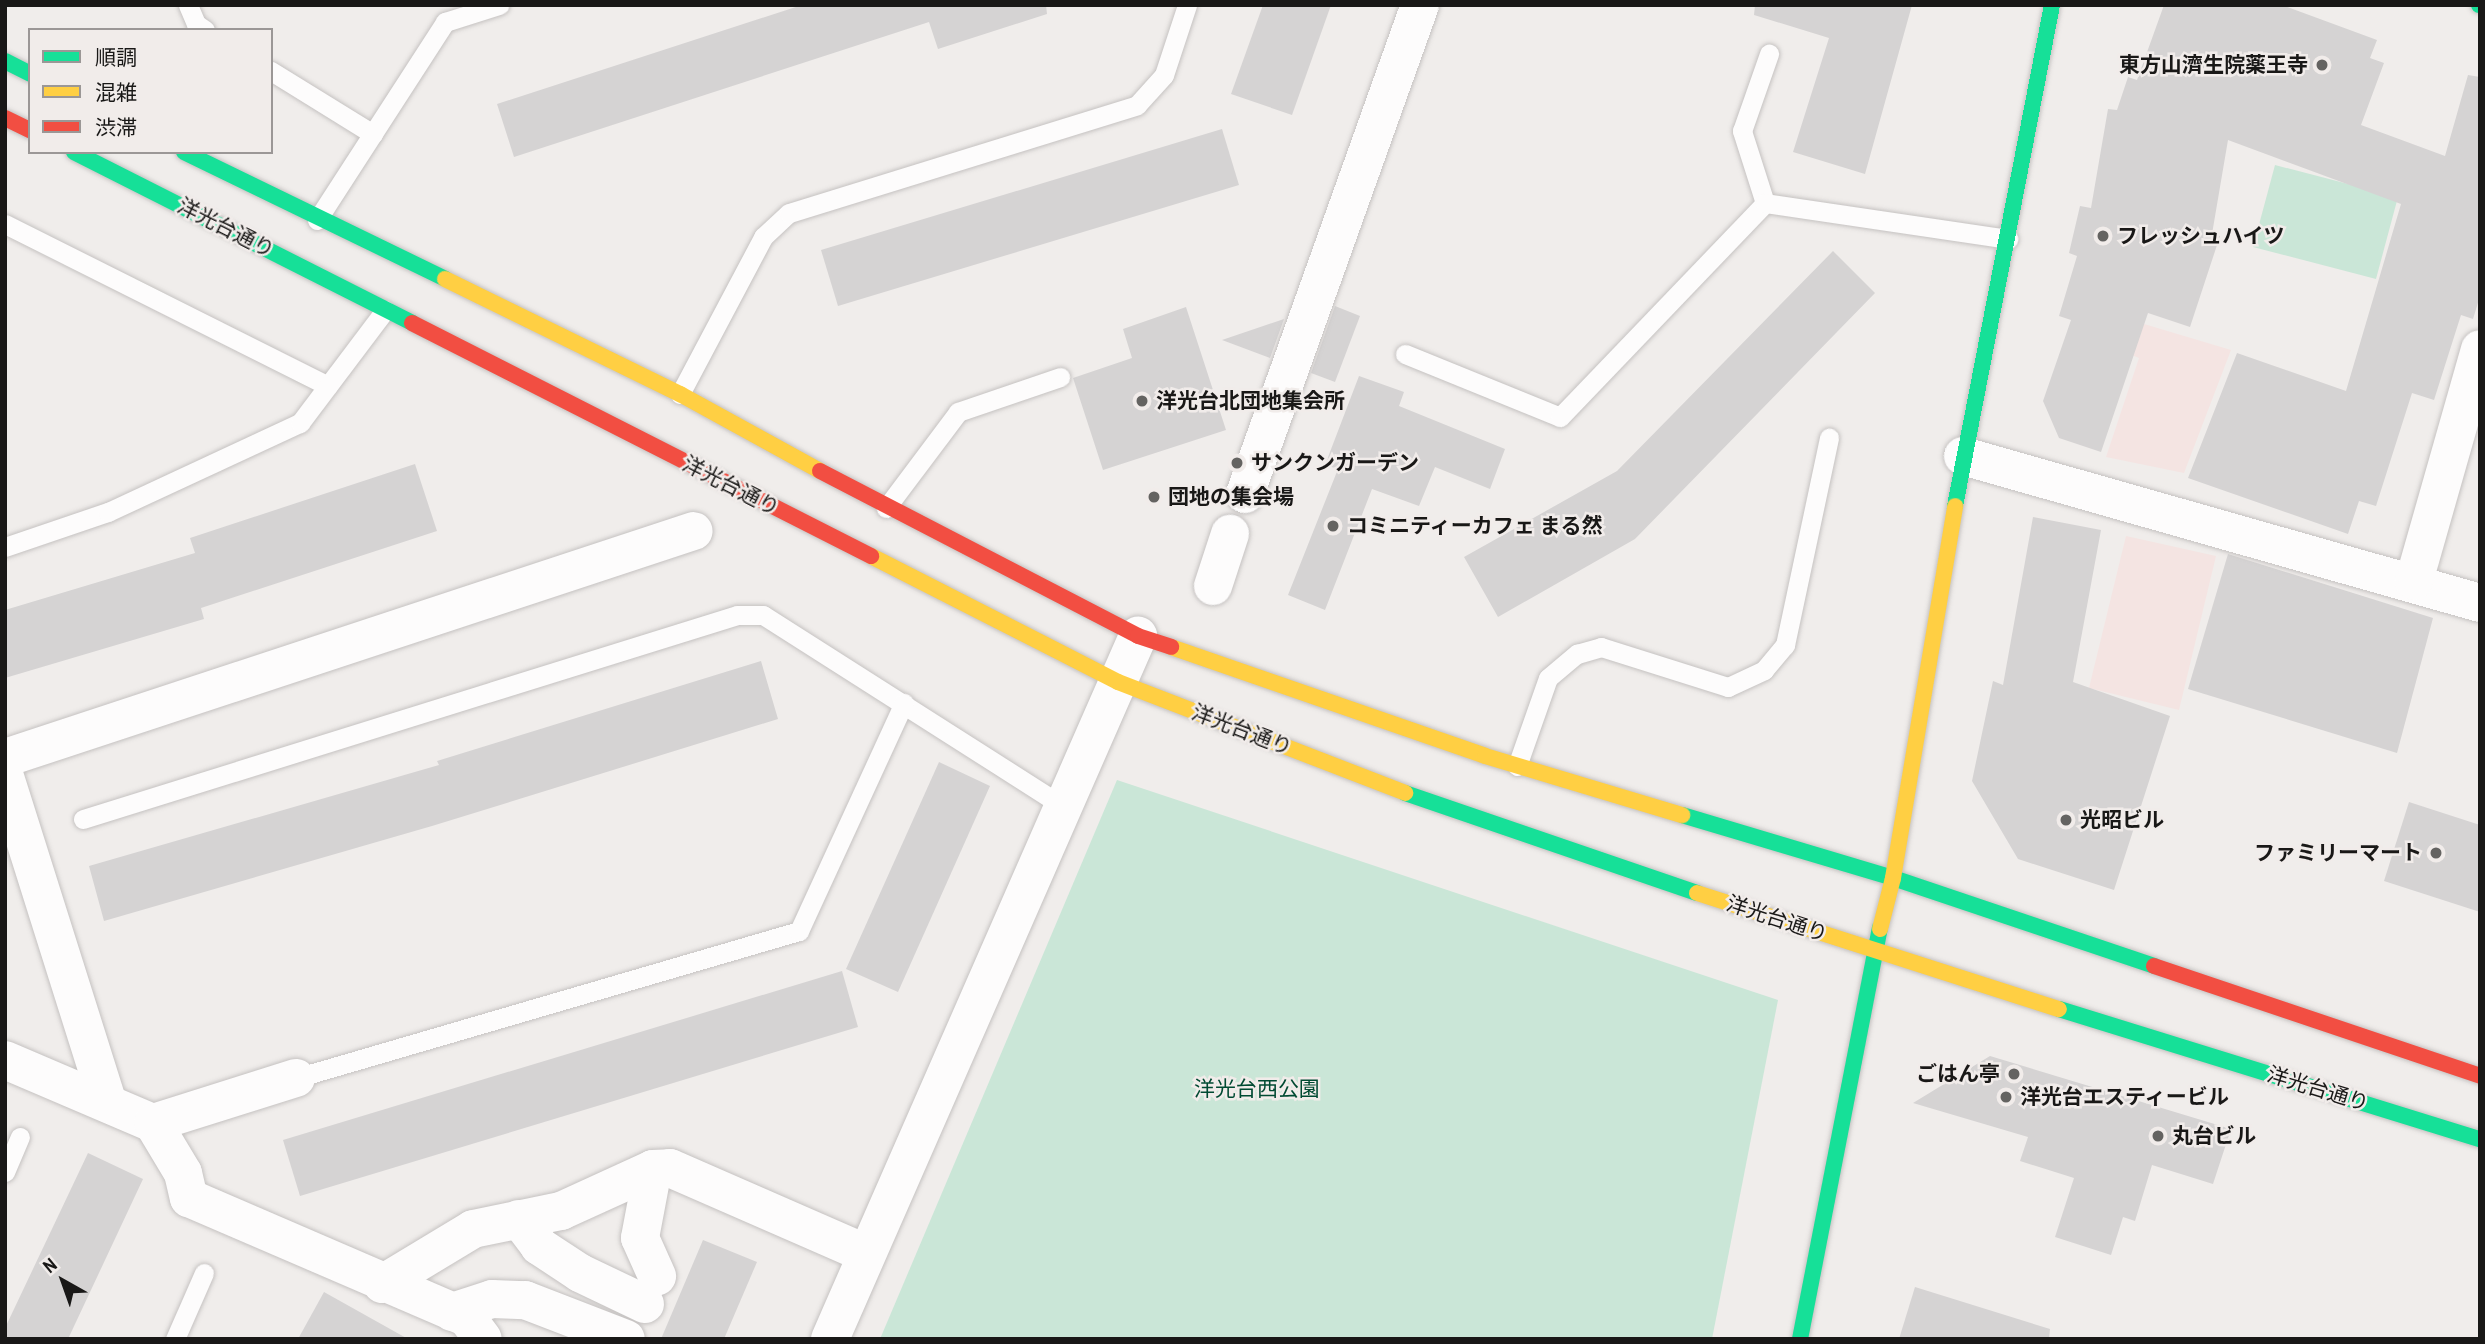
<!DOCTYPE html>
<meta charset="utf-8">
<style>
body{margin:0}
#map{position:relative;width:2485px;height:1344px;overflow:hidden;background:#f0edeb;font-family:"Archivo Narrow","Noto Sans JP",sans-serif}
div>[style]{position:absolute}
.industrial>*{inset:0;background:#f4e4e2}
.green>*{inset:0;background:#cae6d7}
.building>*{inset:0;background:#d5d3d3}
.roads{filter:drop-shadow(0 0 2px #c5c2c1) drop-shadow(0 0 2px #c5c2c1)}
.lane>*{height:19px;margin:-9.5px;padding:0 9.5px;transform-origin:9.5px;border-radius:9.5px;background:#fdfcfc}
.street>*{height:38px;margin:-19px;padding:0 19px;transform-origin:19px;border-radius:19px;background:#fdfcfc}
.fast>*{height:16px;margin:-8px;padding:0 8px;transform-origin:8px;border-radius:8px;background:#16e098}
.slow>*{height:16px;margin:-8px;padding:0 8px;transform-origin:8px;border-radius:8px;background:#ffcf43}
.jam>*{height:16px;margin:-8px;padding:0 8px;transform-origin:8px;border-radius:8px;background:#f24e42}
.dots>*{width:19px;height:19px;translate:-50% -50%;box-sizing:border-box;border:4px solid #f1ecea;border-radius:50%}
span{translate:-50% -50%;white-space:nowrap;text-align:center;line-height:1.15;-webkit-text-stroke:5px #f1ecea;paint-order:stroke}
.poi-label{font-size:21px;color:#191817;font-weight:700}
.right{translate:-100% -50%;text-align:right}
.left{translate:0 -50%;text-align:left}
.street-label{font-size:21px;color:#191817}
.park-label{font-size:21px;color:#004a32}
.frame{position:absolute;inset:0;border:7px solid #191817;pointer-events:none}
.legend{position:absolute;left:28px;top:28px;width:245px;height:126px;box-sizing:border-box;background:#f1ecea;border:2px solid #9b9796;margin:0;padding:9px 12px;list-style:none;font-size:21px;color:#191817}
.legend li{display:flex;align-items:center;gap:14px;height:35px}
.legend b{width:35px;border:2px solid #9b9796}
.north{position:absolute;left:28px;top:1246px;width:70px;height:70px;-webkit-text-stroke:5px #f1ecea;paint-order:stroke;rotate:320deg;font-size:19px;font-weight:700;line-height:28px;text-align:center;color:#191817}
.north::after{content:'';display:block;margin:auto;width:24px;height:32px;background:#191817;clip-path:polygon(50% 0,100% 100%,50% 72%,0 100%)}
</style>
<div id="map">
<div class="industrial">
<div style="clip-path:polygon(2134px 321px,2231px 350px,2184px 473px,2106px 457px,2139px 358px,2125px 352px)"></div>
<div style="clip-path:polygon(2126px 536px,2216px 556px,2179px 710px,2089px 688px)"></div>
</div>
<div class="green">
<div style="clip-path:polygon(2275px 165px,2398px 197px,2376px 279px,2253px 247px)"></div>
<div style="clip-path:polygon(1117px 780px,1778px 1000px,1712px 1339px,880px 1339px)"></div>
</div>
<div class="building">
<div style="clip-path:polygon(802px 5px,1046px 5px,1047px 14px,938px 49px,929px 22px,514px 157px,497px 104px)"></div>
<div style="clip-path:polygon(1263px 5px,1331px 5px,1292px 115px,1231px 94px)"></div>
<div style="clip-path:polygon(1755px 5px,1912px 5px,1865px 174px,1793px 152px,1829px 38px,1754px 15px)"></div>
<div style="clip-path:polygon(2164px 5px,2282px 5px,2377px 40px,2370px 58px,2384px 63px,2361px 125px,2445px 156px,2468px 75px,2480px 77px,2480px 296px,2473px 319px,2461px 315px,2434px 400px,2412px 393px,2376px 506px,2359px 501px,2348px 534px,2188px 478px,2237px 353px,2346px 391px,2401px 204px,2228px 140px,2212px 234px,2220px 236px,2190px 327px,2148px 313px,2101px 452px,2059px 438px,2043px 401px,2071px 320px,2059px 316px,2077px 256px,2069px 253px,2080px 206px,2091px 208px,2108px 109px,2117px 110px,2128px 77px,2137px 80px)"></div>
<div style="clip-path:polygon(1222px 129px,1239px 185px,838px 306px,821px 250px)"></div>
<div style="clip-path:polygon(1833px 251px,1875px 293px,1635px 539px,1498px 617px,1464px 557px,1617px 471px)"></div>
<div style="clip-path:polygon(1335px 306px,1360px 316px,1335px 382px,1311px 373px)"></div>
<div style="clip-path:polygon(1186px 307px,1226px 430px,1103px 470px,1073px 378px,1132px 358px,1123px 329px)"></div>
<div style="clip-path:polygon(1284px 319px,1270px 358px,1222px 340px)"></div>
<div style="clip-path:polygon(1359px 376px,1404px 392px,1399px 406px,1505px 449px,1490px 489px,1435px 467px,1419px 506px,1372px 489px,1325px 610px,1288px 595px,1338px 469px,1325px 465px)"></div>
<div style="clip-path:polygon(415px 464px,437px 531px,201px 608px,204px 619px,5px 678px,5px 610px,195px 553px,190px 538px)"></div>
<div style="clip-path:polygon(2033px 517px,2101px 530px,2073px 682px,2170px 716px,2114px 890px,2018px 859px,1972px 781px,1993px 681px,2003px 685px)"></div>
<div style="clip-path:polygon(2228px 554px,2433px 618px,2397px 753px,2188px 689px)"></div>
<div style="clip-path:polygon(761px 661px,778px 719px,432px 826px,104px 921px,89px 866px,439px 765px,437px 761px)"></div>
<div style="clip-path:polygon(939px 762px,990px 786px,898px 992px,846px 969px)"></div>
<div style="clip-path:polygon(2409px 802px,2480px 825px,2480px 912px,2384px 881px)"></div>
<div style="clip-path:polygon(842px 971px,858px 1027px,300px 1196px,283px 1140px)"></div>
<div style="clip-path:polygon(1990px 1056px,2231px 1129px,2213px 1184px,2152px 1165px,2135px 1221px,2123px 1217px,2111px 1255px,2055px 1237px,2074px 1178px,2020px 1161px,2028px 1137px,1913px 1103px)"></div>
<div style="clip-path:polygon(88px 1153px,143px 1179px,68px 1339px,5px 1339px,5px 1328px)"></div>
<div style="clip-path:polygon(703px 1240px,757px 1262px,724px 1339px,661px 1339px)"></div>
<div style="clip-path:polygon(1915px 1287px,2050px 1329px,2049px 1339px,1899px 1339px)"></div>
<div style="clip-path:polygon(324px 1292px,408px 1339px,298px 1339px)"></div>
</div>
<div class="roads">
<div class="lane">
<div style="left:188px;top:5px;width:21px;rotate:67deg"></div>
<div style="left:196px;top:24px;width:11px;rotate:34deg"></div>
<div style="left:271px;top:71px;width:120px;rotate:31.7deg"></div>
<div style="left:1765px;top:203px;width:76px;rotate:-107.7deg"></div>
<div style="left:1742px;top:131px;width:82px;rotate:-70.7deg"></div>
<div style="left:317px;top:220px;width:236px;rotate:-57.1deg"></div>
<div style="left:445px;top:22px;width:57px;rotate:-17.5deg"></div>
<div style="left:5px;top:224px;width:361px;rotate:26.6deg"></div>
<div style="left:1405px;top:354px;width:167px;rotate:22.1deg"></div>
<div style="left:1560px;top:417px;width:296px;rotate:-46.2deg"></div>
<div style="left:1765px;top:203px;width:246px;rotate:8.4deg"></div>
<div style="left:680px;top:394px;width:178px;rotate:-62.1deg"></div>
<div style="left:763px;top:237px;width:35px;rotate:-43deg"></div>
<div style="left:789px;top:213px;width:364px;rotate:-17.2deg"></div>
<div style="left:1137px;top:105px;width:40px;rotate:-48deg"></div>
<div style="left:1164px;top:75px;width:74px;rotate:-71.8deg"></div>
<div style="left:886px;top:508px;width:120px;rotate:-53.1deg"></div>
<div style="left:958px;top:412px;width:108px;rotate:-18.9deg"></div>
<div style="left:5px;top:547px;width:109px;rotate:-18.8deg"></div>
<div style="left:108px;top:512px;width:212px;rotate:-24.9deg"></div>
<div style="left:300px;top:423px;width:141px;rotate:-53deg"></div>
<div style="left:1517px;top:766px;width:93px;rotate:-70.6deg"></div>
<div style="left:1548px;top:678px;width:38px;rotate:-40deg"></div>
<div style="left:1577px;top:654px;width:25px;rotate:-16deg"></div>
<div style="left:1601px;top:647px;width:133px;rotate:17.5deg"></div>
<div style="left:1728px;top:687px;width:40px;rotate:-25deg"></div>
<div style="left:1764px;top:670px;width:33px;rotate:-50deg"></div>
<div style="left:1785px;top:645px;width:212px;rotate:-78deg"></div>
<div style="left:83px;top:819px;width:685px;rotate:-17.32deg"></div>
<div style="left:737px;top:615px;width:26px"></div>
<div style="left:763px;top:615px;width:353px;rotate:32.5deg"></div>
<div style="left:296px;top:1078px;width:524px;rotate:-16.29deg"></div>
<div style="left:799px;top:931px;width:251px;rotate:-65.3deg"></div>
<div style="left:5px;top:1172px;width:38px;rotate:-67deg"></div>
<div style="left:175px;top:1339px;width:72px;rotate:-66.3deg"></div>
</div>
<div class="street">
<div style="left:1963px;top:456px;width:537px;rotate:15.87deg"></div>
<div style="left:1245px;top:494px;width:519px;rotate:-70.31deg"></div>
<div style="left:2414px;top:581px;width:241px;rotate:-74.1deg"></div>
<div style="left:1213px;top:586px;width:55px;rotate:-71.9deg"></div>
<div style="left:5px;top:758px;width:725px;rotate:-18.24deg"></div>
<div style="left:5px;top:777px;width:340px;rotate:72.5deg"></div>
<div style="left:5px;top:1060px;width:161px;rotate:23.1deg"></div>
<div style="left:153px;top:1123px;width:150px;rotate:-17.5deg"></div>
<div style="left:153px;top:1123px;width:58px;rotate:59deg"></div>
<div style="left:183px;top:1173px;width:26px;rotate:77deg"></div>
<div style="left:189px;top:1198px;width:303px;rotate:23.3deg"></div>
<div style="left:467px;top:1318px;width:26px;rotate:53deg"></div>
<div style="left:653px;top:1169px;width:70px;rotate:100.7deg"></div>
<div style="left:640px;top:1238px;width:42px;rotate:65.9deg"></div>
<div style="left:519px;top:1219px;width:34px;rotate:53deg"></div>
<div style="left:539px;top:1246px;width:49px;rotate:33.4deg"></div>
<div style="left:580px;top:1273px;width:72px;rotate:25.5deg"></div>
<div style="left:382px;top:1284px;width:106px;rotate:-31.1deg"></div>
<div style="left:473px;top:1229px;width:90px;rotate:-11.6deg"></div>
<div style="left:561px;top:1211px;width:101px;rotate:-24.5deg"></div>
<div style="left:653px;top:1169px;width:17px;rotate:-3deg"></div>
<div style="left:670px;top:1168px;width:213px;rotate:23.6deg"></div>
<div style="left:452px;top:1312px;width:42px;rotate:-18deg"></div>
<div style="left:492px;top:1299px;width:33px;rotate:2deg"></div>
<div style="left:525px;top:1300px;width:108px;rotate:21.1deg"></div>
<div style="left:830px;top:1339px;width:768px;rotate:-66.34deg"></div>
</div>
<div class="fast">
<div style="left:2479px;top:5px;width:1px"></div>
<div style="left:5px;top:61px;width:28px;rotate:27deg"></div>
<div style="left:74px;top:152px;width:379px;rotate:26.8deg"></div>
<div style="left:184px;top:152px;width:290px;rotate:25.9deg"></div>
<div style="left:1955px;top:506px;width:510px;rotate:-79.04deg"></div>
<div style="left:1405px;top:793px;width:309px;rotate:18.9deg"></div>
<div style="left:1682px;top:815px;width:220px;rotate:16.6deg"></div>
<div style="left:1893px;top:878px;width:275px;rotate:18.6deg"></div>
<div style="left:2059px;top:1009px;width:441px;rotate:17.2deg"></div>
<div style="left:1800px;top:1339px;width:418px;rotate:-79deg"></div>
</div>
<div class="slow">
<div style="left:445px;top:279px;width:262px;rotate:26.1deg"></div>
<div style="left:680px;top:394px;width:160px;rotate:28.8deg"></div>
<div style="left:871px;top:556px;width:277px;rotate:27deg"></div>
<div style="left:1118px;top:682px;width:308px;rotate:21.1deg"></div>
<div style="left:1171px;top:647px;width:332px;rotate:19.1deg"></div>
<div style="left:1485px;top:756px;width:206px;rotate:16.7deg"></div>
<div style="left:1697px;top:893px;width:380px;rotate:17.8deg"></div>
<div style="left:1880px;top:929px;width:53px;rotate:-75.7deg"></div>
<div style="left:1893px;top:878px;width:377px;rotate:-80.5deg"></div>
</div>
<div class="jam">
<div style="left:5px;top:118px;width:28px;rotate:26deg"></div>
<div style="left:412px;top:323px;width:515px;rotate:26.91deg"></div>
<div style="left:820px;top:471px;width:358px;rotate:27.4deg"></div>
<div style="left:1138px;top:636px;width:35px;rotate:18deg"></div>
<div style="left:2154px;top:966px;width:344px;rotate:18.6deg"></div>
</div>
</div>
<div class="dots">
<div style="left:2322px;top:65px;background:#646361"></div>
<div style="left:2103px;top:236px;background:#646361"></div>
<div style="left:1142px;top:401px;background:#646361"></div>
<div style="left:1237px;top:463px;background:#646361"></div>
<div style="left:1154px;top:497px;background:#646361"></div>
<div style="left:1333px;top:526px;background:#646361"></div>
<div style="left:2066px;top:820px;background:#646361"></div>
<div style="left:2436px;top:853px;background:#646361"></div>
<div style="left:2014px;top:1074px;background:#646361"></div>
<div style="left:2006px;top:1097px;background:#646361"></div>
<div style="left:2158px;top:1136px;background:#646361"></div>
</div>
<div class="poi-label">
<span class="right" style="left:2308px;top:65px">東方山濟生院薬王寺</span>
<span class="left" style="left:2117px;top:236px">フレッシュハイツ</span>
<span class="left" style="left:1156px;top:401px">洋光台北団地集会所</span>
<span class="left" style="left:1251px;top:463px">サンクンガーデン</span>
<span class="left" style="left:1168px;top:497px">団地の集会場</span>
<span class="left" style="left:1347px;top:526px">コミニティーカフェ まる然</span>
<span class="left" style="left:2080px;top:820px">光昭ビル</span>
<span class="right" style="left:2422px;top:853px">ファミリーマート</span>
<span class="right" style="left:2000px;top:1074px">ごはん亭</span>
<span class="left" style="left:2020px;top:1097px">洋光台エスティービル</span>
<span class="left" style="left:2172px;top:1136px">丸台ビル</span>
</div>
<div class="street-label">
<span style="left:226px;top:228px;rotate:27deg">洋光台通り</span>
<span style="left:731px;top:486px;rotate:27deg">洋光台通り</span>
<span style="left:1242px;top:730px;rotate:21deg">洋光台通り</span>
<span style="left:1777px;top:919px;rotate:18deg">洋光台通り</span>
<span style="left:2318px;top:1089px;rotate:17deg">洋光台通り</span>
</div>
<div class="park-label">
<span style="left:1257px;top:1089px">洋光台西公園</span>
</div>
<div class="frame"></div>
<ul class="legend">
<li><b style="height:9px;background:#16e098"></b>順調</li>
<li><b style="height:9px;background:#ffcf43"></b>混雑</li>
<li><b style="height:9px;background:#f24e42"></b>渋滞</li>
</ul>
<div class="north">N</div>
</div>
